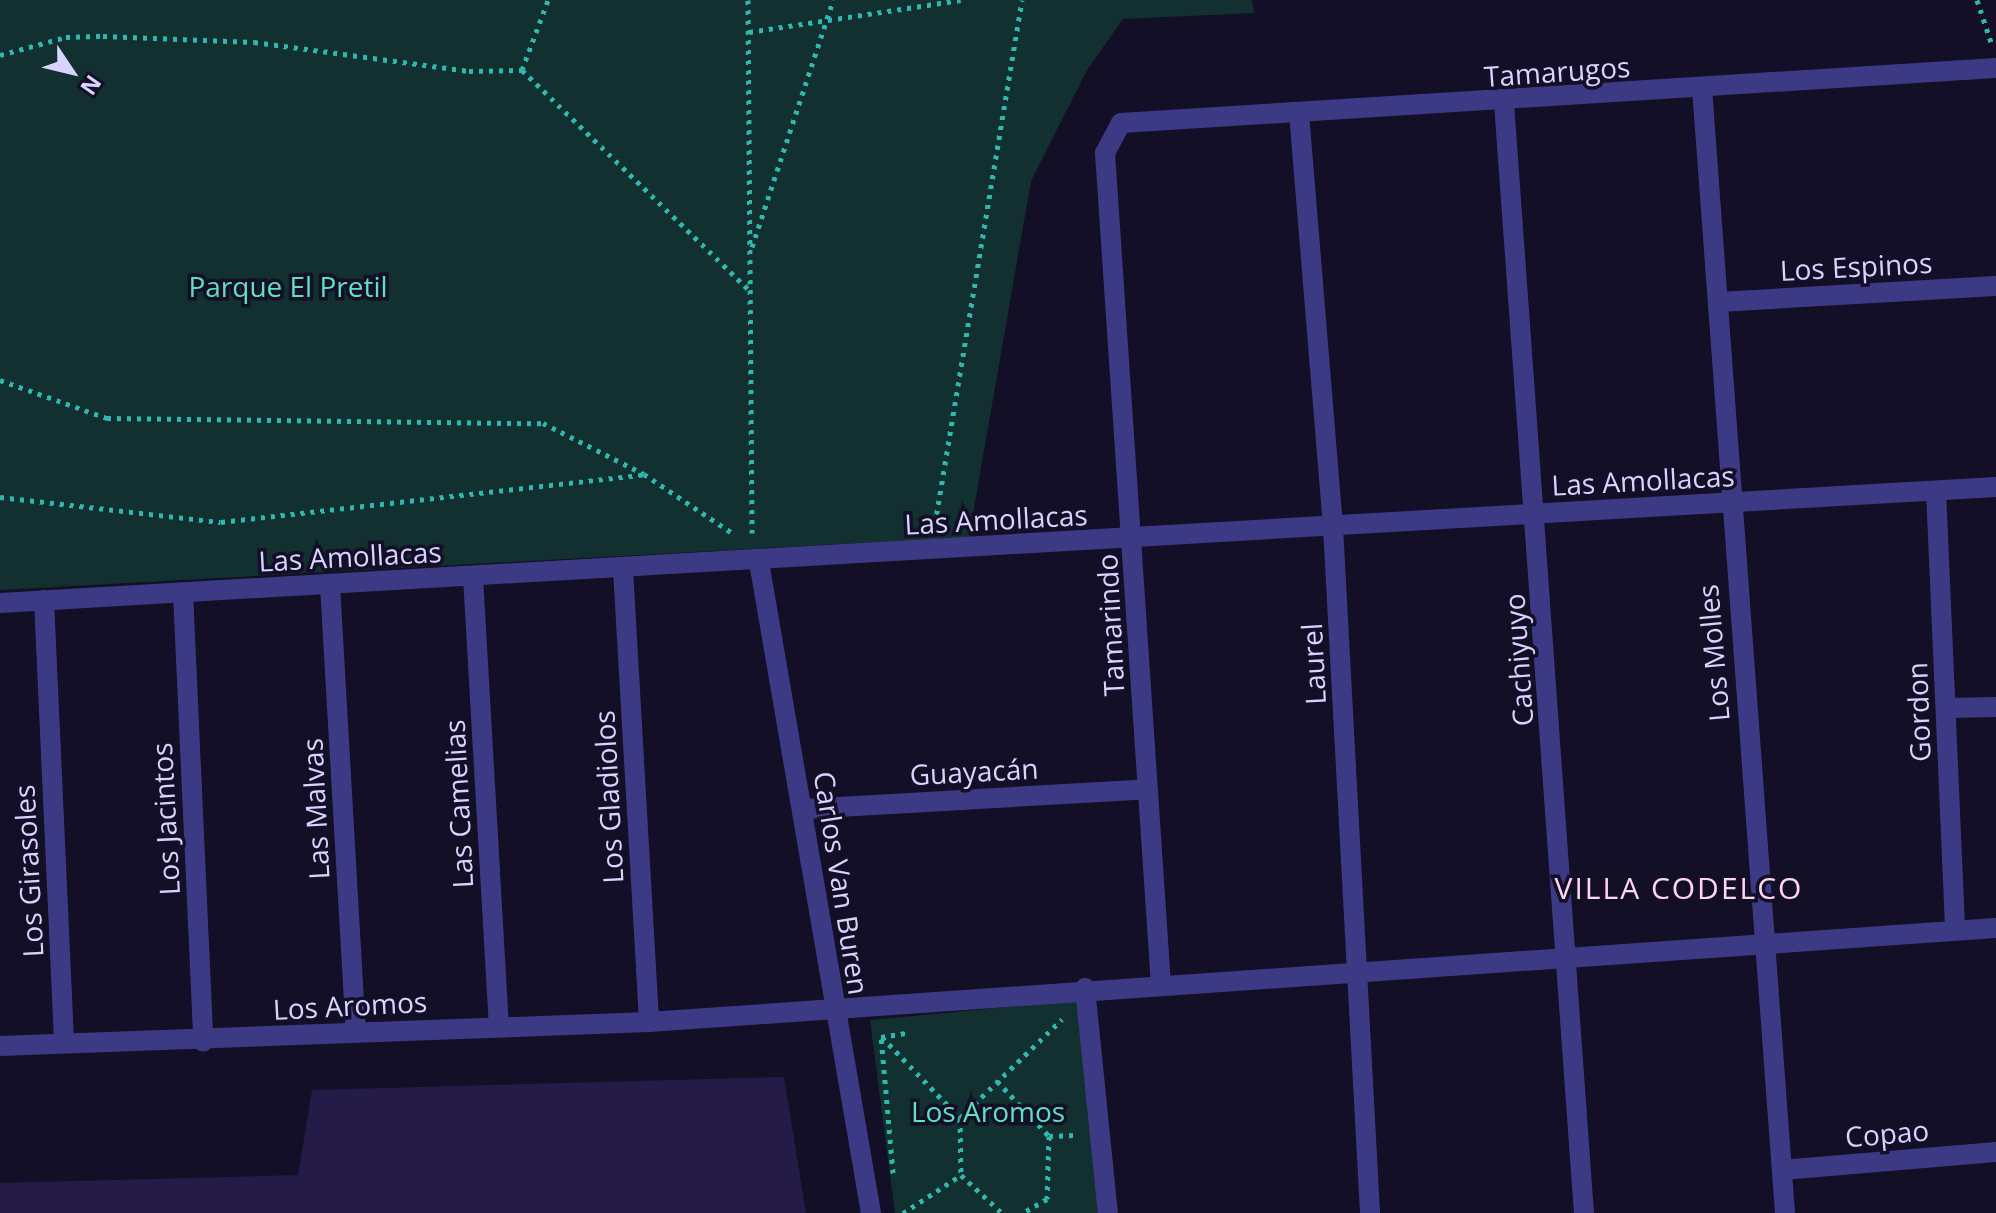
<!DOCTYPE html>
<meta charset="utf-8">
<style>
body{margin:0}
#map{position:relative;width:1996px;height:1213px;overflow:hidden;background:#130f26;font-family:"Open Sans",sans-serif}
div>[style]{position:absolute}
.green>*{inset:0;background:#12302f}
.building>*{inset:0;background:#241b47}
.path>*{height:5px;margin-top:-2.5px;transform-origin:0;background:repeating-linear-gradient(90deg,#2fb8b0 0 4px,transparent 0 10px)}
.minor>*{height:20px;margin:-10px;padding:0 10px;transform-origin:10px;border-radius:10px;background:#3d3a85}
span{translate:-50% -50%;white-space:nowrap;text-align:center;line-height:1.15;-webkit-text-stroke:7px #130f26;paint-order:stroke}
.street-label{font-size:28px;color:#d9d4ff}
.park-label{font-size:28px;color:#5fe0c0}
.neighbourhood-label{font-size:30px;color:#ffd6f0;letter-spacing:2px}
.north{position:absolute;left:32px;top:32px;width:80px;height:80px;-webkit-text-stroke:6px #130f26;paint-order:stroke;rotate:125deg;font-size:22px;font-weight:700;line-height:32px;text-align:center;color:#d9d4ff}
.north::after{content:'';display:block;margin:auto;width:28px;height:36px;background:#d9d4ff;clip-path:polygon(50% 0,100% 100%,50% 72%,0 100%)}
</style>
<div id="map">
<div class="green">
<div style="clip-path:polygon(0 0,1252px 0,1254px 13px,1123px 19px,1087px 70px,1031px 181px,969px 537px,0 590px)"></div>
<div style="clip-path:polygon(1081px 1000px,1100px 1213px,895px 1213px,870px 1020px)"></div>
</div>
<div class="building">
<div style="clip-path:polygon(784px 1077px,806px 1213px,0 1213px,0 1183px,298px 1175px,312px 1090px)"></div>
</div>
<div class="path">
<div style="left:748px;top:0;width:533px;rotate:89.57deg"></div>
<div style="left:1977px;top:0;width:47px;rotate:71.6deg"></div>
<div style="left:749px;top:32px;width:214px;rotate:-8.6deg"></div>
<div style="left:0;top:55px;width:68px;rotate:-15.3deg"></div>
<div style="left:66px;top:37px;width:37px;rotate:-2deg"></div>
<div style="left:103px;top:36px;width:151px;rotate:2.3deg"></div>
<div style="left:254px;top:42px;width:217px;rotate:7.7deg"></div>
<div style="left:469px;top:71px;width:53px;rotate:-1.1deg"></div>
<div style="left:522px;top:70px;width:319px;rotate:44.1deg"></div>
<div style="left:522px;top:70px;width:75px;rotate:-69.6deg"></div>
<div style="left:752px;top:247px;width:260px;rotate:-71.8deg"></div>
<div style="left:0;top:380px;width:114px;rotate:19.6deg"></div>
<div style="left:107px;top:418px;width:436px;rotate:0.7deg"></div>
<div style="left:543px;top:423px;width:113px;rotate:26.8deg"></div>
<div style="left:644px;top:474px;width:110px;rotate:33.8deg"></div>
<div style="left:0;top:497px;width:222px;rotate:6.5deg"></div>
<div style="left:221px;top:522px;width:425px;rotate:-6.4deg"></div>
<div style="left:935px;top:524px;width:531px;rotate:-80.57deg"></div>
<div style="left:882px;top:1037px;width:112px;rotate:46.1deg"></div>
<div style="left:960px;top:1118px;width:142px;rotate:-44.1deg"></div>
<div style="left:997px;top:1081px;width:76px;rotate:46.6deg"></div>
<div style="left:1049px;top:1136px;width:63px;rotate:91.8deg"></div>
<div style="left:1047px;top:1199px;width:28px;rotate:150deg"></div>
<div style="left:960px;top:1118px;width:57px;rotate:89deg"></div>
<div style="left:961px;top:1175px;width:56px;rotate:42.8deg"></div>
<div style="left:1049px;top:1136px;width:27px;rotate:-2deg"></div>
<div style="left:893px;top:1173px;width:137px;rotate:-95deg"></div>
<div style="left:881px;top:1037px;width:25px;rotate:-9deg"></div>
<div style="left:903px;top:1213px;width:69px;rotate:-33.2deg"></div>
</div>
<div class="minor">
<div style="left:1702px;top:88px;width:1128px;rotate:85.78deg"></div>
<div style="left:1504px;top:103px;width:1113px;rotate:85.88deg"></div>
<div style="left:1299px;top:113px;width:415px;rotate:85.3deg"></div>
<div style="left:1333px;top:527px;width:687px;rotate:86.91deg"></div>
<div style="left:1719px;top:302px;width:277px;rotate:-3.3deg"></div>
<div style="left:1936px;top:491px;width:440px;rotate:87.5deg"></div>
<div style="left:759px;top:562px;width:661px;rotate:80.24deg"></div>
<div style="left:623px;top:569px;width:454px;rotate:86.7deg"></div>
<div style="left:473px;top:577px;width:451px;rotate:86.7deg"></div>
<div style="left:330px;top:585px;width:446px;rotate:86.7deg"></div>
<div style="left:183px;top:593px;width:449px;rotate:87.4deg"></div>
<div style="left:44px;top:600px;width:443px;rotate:87.4deg"></div>
<div style="left:0;top:603px;width:1999px;rotate:-3.33deg"></div>
<div style="left:1946px;top:708px;width:50px;rotate:-1.1deg"></div>
<div style="left:804px;top:809px;width:344px;rotate:-3.3deg"></div>
<div style="left:1161px;top:985px;width:834px;rotate:-93.85deg"></div>
<div style="left:1105px;top:153px;width:34px;rotate:-62deg"></div>
<div style="left:1121px;top:123px;width:877px;rotate:-3.6deg"></div>
<div style="left:1085px;top:988px;width:226px;rotate:84.2deg"></div>
<div style="left:0;top:1046px;width:649px;rotate:-2.12deg"></div>
<div style="left:649px;top:1022px;width:1350px;rotate:-3.99deg"></div>
<div style="left:1782px;top:1170px;width:215px;rotate:-4.8deg"></div>
</div>
<div class="street-label">
<span style="left:1557px;top:71px;rotate:-4deg">Tamarugos</span>
<span style="left:1856px;top:266px;rotate:-3deg">Los Espinos</span>
<span style="left:1643px;top:480px;rotate:-3deg">Las Amollacas</span>
<span style="left:996px;top:519px;rotate:-3deg">Las Amollacas</span>
<span style="left:350px;top:556px;rotate:-3deg">Las Amollacas</span>
<span style="left:1110px;top:625px;rotate:-93deg">Tamarindo</span>
<span style="left:1713px;top:653px;rotate:-95deg">Los Molles</span>
<span style="left:1518px;top:660px;rotate:-94deg">Cachiyuyo</span>
<span style="left:1313px;top:664px;rotate:-93deg">Laurel</span>
<span style="left:1918px;top:712px;rotate:-92deg">Gordon</span>
<span style="left:974px;top:771px;rotate:-3deg">Guayacán</span>
<span style="left:608px;top:797px;rotate:-93deg">Los Gladiolos</span>
<span style="left:458px;top:804px;rotate:-93deg">Las Camelias</span>
<span style="left:315px;top:809px;rotate:-93deg">Las Malvas</span>
<span style="left:165px;top:819px;rotate:-93deg">Los Jacintos</span>
<span style="left:28px;top:871px;rotate:-93deg">Los Girasoles</span>
<span style="left:842px;top:883px;rotate:81deg">Carlos Van Buren</span>
<span style="left:350px;top:1005px;rotate:-3deg">Los Aromos</span>
<span style="left:1887px;top:1133px;rotate:-5deg">Copao</span>
</div>
<div class="park-label">
<span style="left:288px;top:286px">Parque El Pretil</span>
<span style="left:988px;top:1111px">Los Aromos</span>
</div>
<div class="neighbourhood-label">
<span style="left:1679px;top:888px">VILLA CODELCO</span>
</div>
<div class="north">N</div>
</div>
